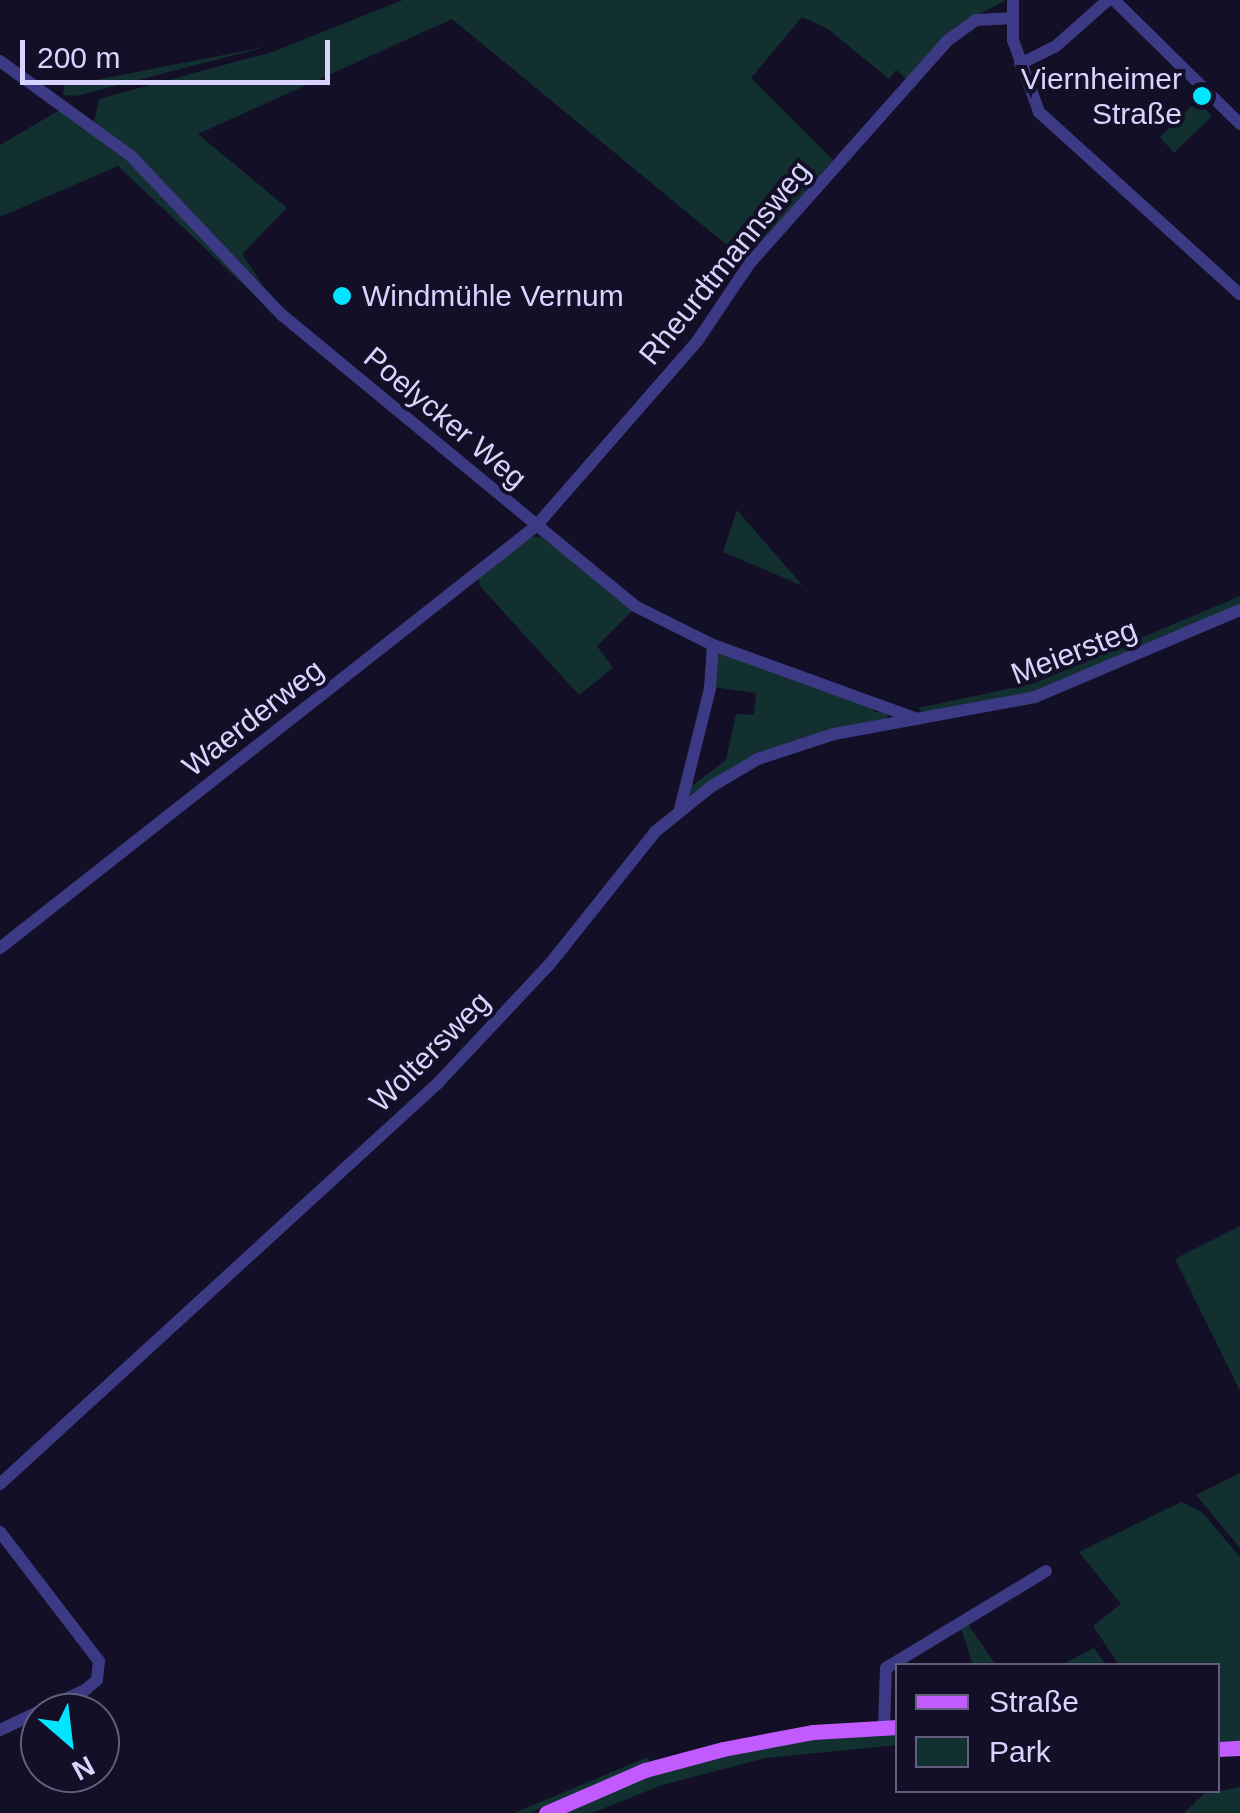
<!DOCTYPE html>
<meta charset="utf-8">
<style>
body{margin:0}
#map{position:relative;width:1240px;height:1813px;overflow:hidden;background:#130f26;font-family:Helvetica,sans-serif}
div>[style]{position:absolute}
.green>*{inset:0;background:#12302f}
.minor>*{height:12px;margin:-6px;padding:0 6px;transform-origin:6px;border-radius:6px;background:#3d3a85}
.major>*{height:15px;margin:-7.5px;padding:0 7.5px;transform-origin:7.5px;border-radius:7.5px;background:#c25bff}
.dots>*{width:28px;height:28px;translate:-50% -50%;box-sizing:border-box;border:5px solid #130f26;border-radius:50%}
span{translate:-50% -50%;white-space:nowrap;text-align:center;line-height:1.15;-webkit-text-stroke:8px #130f26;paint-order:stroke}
.poi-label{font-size:30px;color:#d9d4ff}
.right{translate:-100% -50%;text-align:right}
.left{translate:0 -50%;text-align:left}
.street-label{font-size:30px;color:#d9d4ff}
.legend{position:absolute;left:895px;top:1663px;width:325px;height:130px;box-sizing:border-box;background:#130f26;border:2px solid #625e7d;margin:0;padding:12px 18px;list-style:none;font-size:30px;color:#d9d4ff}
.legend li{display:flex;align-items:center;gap:20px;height:50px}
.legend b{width:50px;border:2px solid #625e7d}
.north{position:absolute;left:20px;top:1693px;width:100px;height:100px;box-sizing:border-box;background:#130f26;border:2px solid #625e7d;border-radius:50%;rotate:152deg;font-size:28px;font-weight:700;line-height:40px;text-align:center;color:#d9d4ff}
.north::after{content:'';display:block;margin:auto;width:35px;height:45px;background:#00e5ff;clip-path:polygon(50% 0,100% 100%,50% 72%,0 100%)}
.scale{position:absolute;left:20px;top:40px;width:310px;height:45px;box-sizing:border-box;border:5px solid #d9d4ff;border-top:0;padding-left:12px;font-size:30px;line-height:35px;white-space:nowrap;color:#d9d4ff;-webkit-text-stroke:8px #130f26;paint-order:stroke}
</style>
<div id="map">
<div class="green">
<div style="clip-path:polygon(403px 0,1007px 0,956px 26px,907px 80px,896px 70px,889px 79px,828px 29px,802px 17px,751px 78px,833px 160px,745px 260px,452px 19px,198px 134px,287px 208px,242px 254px,265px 288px,150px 168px,94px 122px,99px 99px,272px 52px)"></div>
<div style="clip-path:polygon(270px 46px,76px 96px,63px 95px,64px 86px)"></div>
<div style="clip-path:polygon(1197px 101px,1212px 116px,1174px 153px,1160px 137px)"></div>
<div style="clip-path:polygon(63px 108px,137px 167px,270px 310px,118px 166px,0 217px,0 145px)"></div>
<div style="clip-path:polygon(737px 510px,803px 586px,723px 552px)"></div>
<div style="clip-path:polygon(531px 537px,542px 537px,634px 609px,597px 646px,613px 668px,579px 695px,479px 585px,479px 577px)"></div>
<div style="clip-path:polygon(1240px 596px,1240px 605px,1031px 693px,925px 715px,918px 708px,1035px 683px)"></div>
<div style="clip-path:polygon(724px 652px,875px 707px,874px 712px,889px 711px,886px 721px,789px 742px,691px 795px,685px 791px,726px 760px,736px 714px,754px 715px,756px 693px,713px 687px,718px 655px)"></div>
<div style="clip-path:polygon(1240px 1226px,1240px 1391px,1175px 1259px)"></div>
<div style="clip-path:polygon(1240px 1473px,1240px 1548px,1196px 1495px)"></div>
<div style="clip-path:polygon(1181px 1502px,1202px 1512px,1240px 1557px,1240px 1743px,1218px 1745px,1218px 1666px,1119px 1665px,1093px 1626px,1121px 1604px,1079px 1552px)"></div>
<div style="clip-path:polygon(968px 1624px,996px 1665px,973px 1665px,961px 1629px)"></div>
<div style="clip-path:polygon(1094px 1648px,1106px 1665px,1061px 1665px)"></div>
<div style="clip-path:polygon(897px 1732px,897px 1745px,766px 1758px,662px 1785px,592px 1813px,556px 1813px,657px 1772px,716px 1757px,825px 1737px)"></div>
<div style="clip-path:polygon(648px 1757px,650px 1763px,529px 1813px,514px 1813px)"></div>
<div style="clip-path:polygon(1240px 1787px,1240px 1813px,1184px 1813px,1204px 1794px)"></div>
</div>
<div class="minor">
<div style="left:1013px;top:0;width:40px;rotate:90deg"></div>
<div style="left:1013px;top:40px;width:77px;rotate:70.1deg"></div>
<div style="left:1039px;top:112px;width:271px;rotate:42.2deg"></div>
<div style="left:1114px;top:0;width:177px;rotate:44.5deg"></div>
<div style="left:0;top:61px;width:160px;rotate:35.9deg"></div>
<div style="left:130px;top:155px;width:221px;rotate:46.5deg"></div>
<div style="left:282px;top:315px;width:457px;rotate:39.5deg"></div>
<div style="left:635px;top:606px;width:87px;rotate:26.6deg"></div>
<div style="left:713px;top:645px;width:217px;rotate:19.9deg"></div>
<div style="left:1020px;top:64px;width:40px;rotate:-26.6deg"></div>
<div style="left:1056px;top:46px;width:69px;rotate:-41.5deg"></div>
<div style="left:680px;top:809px;width:124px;rotate:-76deg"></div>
<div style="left:710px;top:689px;width:44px;rotate:-86.1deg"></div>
<div style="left:0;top:948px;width:682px;rotate:-38.21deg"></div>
<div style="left:536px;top:526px;width:247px;rotate:-48.9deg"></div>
<div style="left:698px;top:340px;width:93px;rotate:-56deg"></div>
<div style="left:750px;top:263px;width:297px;rotate:-48.4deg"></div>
<div style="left:947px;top:41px;width:36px;rotate:-36deg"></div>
<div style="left:976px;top:20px;width:35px;rotate:-3deg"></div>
<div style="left:0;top:1484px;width:594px;rotate:-42.47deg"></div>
<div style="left:438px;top:1083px;width:162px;rotate:-46.8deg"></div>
<div style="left:549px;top:965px;width:171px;rotate:-51.4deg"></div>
<div style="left:656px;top:831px;width:72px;rotate:-38.8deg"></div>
<div style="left:712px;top:786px;width:53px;rotate:-30.4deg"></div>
<div style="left:758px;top:759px;width:80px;rotate:-18.2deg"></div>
<div style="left:834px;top:734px;width:204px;rotate:-10.4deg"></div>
<div style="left:1035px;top:697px;width:223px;rotate:-23deg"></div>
<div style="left:0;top:1532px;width:163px;rotate:52.5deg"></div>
<div style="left:99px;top:1661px;width:19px;rotate:96deg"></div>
<div style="left:97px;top:1680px;width:16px;rotate:140deg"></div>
<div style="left:85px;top:1690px;width:94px;rotate:154.8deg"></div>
<div style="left:884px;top:1727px;width:59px;rotate:-88.1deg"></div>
<div style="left:886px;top:1668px;width:187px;rotate:-31.2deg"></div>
</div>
<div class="major">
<div style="left:1218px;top:1749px;width:22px;rotate:-3deg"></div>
<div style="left:546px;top:1813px;width:108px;rotate:-23.5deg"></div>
<div style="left:645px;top:1770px;width:81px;rotate:-15.1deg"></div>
<div style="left:723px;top:1749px;width:92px;rotate:-10.7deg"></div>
<div style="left:813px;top:1732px;width:85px;rotate:-3.4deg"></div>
</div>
<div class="dots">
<div style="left:1202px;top:96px;background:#00e5ff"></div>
<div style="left:342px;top:296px;background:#00e5ff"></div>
</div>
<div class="poi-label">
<span class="right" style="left:1182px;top:96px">Viernheimer<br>Straße</span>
<span class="left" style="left:362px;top:296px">Windmühle Vernum</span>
</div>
<div class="street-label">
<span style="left:725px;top:263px;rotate:-51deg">Rheurdtmannsweg</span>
<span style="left:445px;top:418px;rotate:40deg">Poelycker Weg</span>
<span style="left:1074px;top:652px;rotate:-21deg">Meiersteg</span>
<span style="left:253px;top:718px;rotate:-38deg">Waerderweg</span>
<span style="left:430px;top:1052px;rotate:-45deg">Woltersweg</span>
</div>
<ul class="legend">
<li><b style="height:12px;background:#c25bff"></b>Straße</li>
<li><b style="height:28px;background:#12302f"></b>Park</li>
</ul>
<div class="north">N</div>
<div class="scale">200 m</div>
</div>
